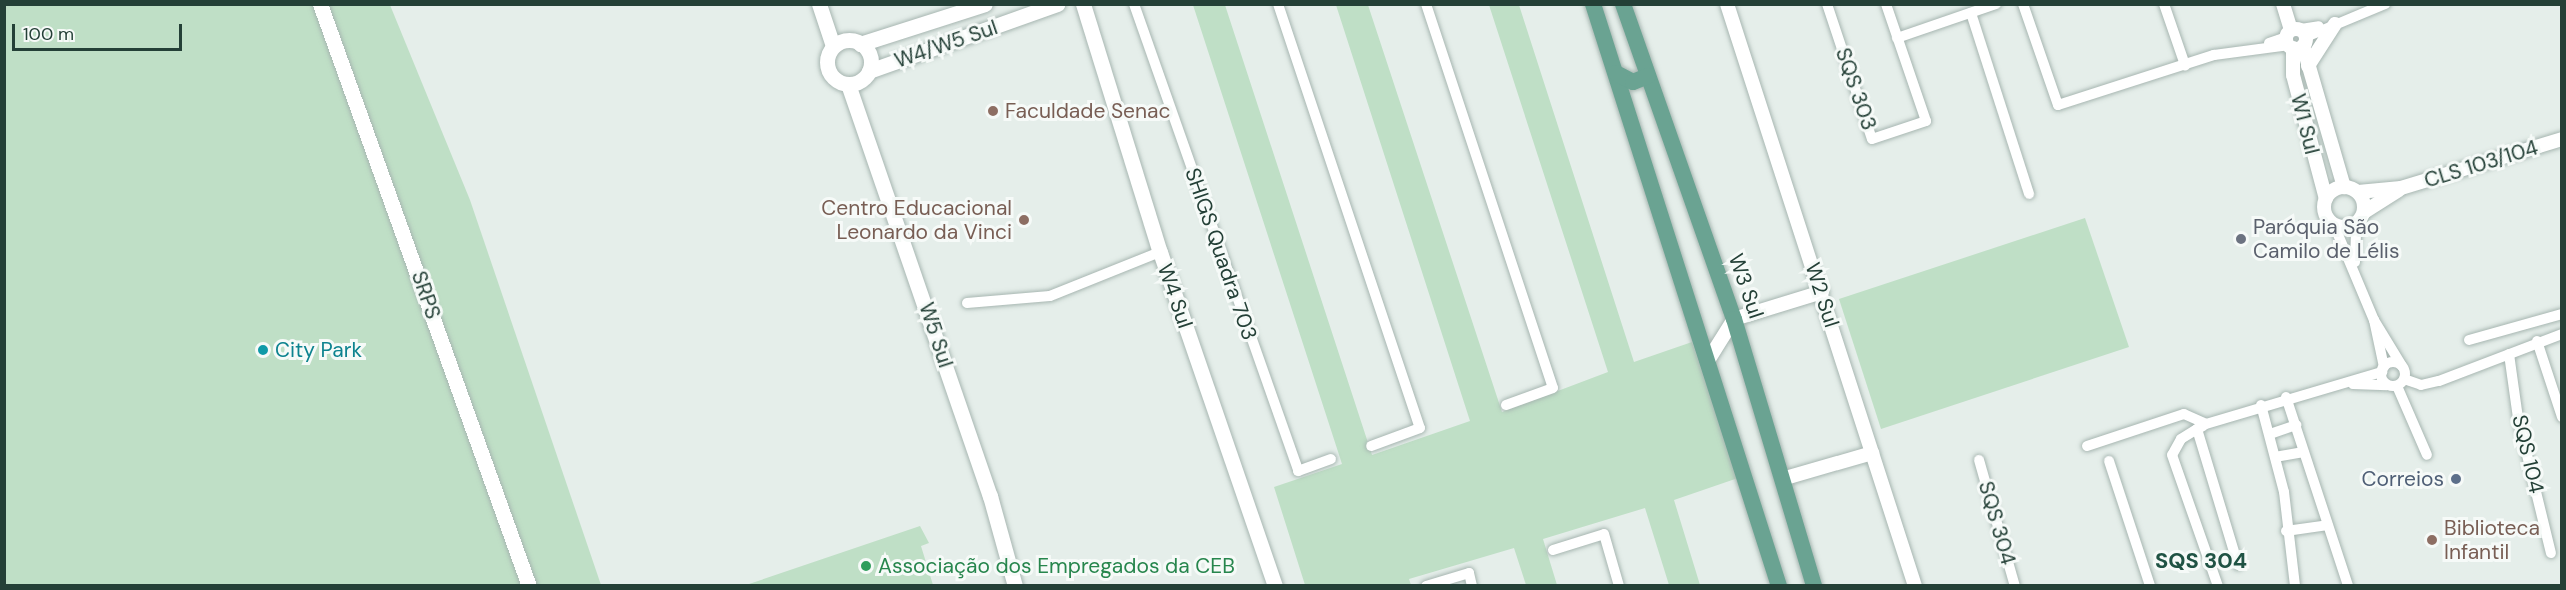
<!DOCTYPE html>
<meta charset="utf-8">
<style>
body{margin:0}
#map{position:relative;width:2566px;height:590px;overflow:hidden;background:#e5eeea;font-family:"DM Sans",sans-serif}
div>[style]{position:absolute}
.green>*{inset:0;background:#bfdfc6}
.roads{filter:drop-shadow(0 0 2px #a7b6b1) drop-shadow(0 0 2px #a7b6b1)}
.minor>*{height:10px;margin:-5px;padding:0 5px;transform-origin:5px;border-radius:5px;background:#fff}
.minor>.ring{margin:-5px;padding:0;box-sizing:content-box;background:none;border:10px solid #fff;border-radius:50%}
.tertiary>*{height:14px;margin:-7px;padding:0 7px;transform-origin:7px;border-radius:7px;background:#fff}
.tertiary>.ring{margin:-7px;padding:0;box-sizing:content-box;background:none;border:14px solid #fff;border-radius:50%}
.secondary>*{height:15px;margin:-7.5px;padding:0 7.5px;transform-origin:7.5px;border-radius:7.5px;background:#fff}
.secondary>.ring{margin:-7.5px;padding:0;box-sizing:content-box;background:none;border:15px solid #fff;border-radius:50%}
.primary>*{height:16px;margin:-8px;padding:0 8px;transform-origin:8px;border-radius:8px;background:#6aa392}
.dots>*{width:16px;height:16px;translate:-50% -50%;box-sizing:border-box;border:3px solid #f6faf8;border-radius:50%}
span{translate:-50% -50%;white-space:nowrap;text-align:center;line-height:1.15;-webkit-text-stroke:6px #f6faf8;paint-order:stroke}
.street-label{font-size:21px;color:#244037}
.education-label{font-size:21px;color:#785e54}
.left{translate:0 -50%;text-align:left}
.right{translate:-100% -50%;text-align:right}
.worship-label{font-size:21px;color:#5b616d}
.culture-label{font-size:21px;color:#0d838f}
.service-label{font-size:21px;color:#4e5e75}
.leisure-label{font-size:21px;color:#27864d}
.neighbourhood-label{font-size:22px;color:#205344;font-weight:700}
.frame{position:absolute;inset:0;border:6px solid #244037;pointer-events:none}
.scale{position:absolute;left:12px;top:24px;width:170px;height:27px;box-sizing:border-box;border:3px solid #244037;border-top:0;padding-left:8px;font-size:18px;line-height:21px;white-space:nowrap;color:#244037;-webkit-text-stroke:4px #f6faf8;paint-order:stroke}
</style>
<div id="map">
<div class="green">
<div style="clip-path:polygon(4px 5px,390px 5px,470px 200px,601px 585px,5px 585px)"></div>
<div style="clip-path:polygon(1193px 5px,1225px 5px,1372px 455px,1470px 421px,1336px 5px,1368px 5px,1502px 412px,1608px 372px,1489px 5px,1519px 5px,1634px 362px,1692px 342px,1738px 478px,1674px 500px,1700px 585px,1669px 585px,1645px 508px,1543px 539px,1557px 585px,1526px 585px,1514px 548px,1409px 579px,1411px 585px,1305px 585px,1274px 487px,1342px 464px)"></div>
<div style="clip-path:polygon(2085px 218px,2129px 347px,1881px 429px,1839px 299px)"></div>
<div style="clip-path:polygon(920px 526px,929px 543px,921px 546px,933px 585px,746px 585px)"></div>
</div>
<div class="roads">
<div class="minor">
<div style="left:1134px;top:4px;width:495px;rotate:70.6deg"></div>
<div style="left:1298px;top:471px;width:35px;rotate:-20deg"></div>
<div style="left:1278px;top:4px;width:447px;rotate:71.5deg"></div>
<div style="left:1420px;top:428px;width:52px;rotate:159.8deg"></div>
<div style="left:1426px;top:4px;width:404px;rotate:71.7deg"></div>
<div style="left:1553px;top:388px;width:50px;rotate:160.1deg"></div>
<div style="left:1827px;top:4px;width:142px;rotate:71.6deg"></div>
<div style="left:1872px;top:139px;width:57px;rotate:-18.4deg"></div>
<div style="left:1926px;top:121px;width:124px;rotate:-108.9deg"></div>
<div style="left:2023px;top:4px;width:107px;rotate:70.9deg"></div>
<div style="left:2058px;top:105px;width:164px;rotate:-17.8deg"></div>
<div style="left:2214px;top:55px;width:76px;rotate:-7.6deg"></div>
<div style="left:2164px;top:4px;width:65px;rotate:71deg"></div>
<div style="left:1971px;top:13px;width:190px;rotate:72.2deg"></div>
<div style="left:2301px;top:29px;width:18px;rotate:-9deg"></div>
<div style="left:2306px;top:37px;width:86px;rotate:-22.7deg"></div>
<div style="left:1897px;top:38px;width:105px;rotate:-19deg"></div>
<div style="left:2269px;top:43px;width:18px;rotate:-19deg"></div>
<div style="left:2334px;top:225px;width:103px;rotate:67.2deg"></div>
<div style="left:2374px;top:320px;width:48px;rotate:78deg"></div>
<div style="left:2355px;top:262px;width:38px;rotate:-88deg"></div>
<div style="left:967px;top:303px;width:83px;rotate:-4.8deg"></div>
<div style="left:1050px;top:296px;width:118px;rotate:-21.8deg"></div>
<div style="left:2374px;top:320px;width:54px;rotate:58.7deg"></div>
<div style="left:2469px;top:340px;width:97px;rotate:-15.6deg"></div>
<div style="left:2537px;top:341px;width:80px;rotate:71.8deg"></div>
<div style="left:2509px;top:354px;width:65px;rotate:82deg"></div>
<div style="left:2518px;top:418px;width:139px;rotate:76.3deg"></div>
<div class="ring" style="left:2381px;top:362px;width:14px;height:14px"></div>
<div style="left:2404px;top:379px;width:18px;rotate:19deg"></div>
<div style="left:2421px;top:385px;width:18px;rotate:-13deg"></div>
<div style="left:2439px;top:381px;width:132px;rotate:-20.9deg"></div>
<div style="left:2353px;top:384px;width:34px;rotate:2deg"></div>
<div style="left:2397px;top:386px;width:75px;rotate:66.5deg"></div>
<div style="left:2286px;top:397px;width:199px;rotate:71.8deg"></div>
<div style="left:2261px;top:405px;width:90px;rotate:75.2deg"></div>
<div style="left:2284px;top:492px;width:95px;rotate:83.3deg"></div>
<div style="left:2203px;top:426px;width:7px;rotate:153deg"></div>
<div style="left:2197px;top:429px;width:142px;rotate:73.2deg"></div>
<div style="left:2197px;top:429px;width:19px;rotate:148deg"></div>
<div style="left:2181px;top:439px;width:18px;rotate:119deg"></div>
<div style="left:2172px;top:455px;width:139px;rotate:70.7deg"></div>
<div style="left:2270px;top:434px;width:28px;rotate:-19deg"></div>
<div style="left:2087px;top:446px;width:102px;rotate:-18.3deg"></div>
<div style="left:2184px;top:414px;width:24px;rotate:24deg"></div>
<div style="left:2206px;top:424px;width:184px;rotate:-16.5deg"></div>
<div style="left:2275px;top:457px;width:29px;rotate:-10deg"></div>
<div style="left:1979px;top:460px;width:131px;rotate:74.1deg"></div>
<div style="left:2109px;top:461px;width:132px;rotate:71.8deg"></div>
<div style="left:2286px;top:531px;width:42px;rotate:-8.1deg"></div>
<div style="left:1553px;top:550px;width:53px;rotate:-17.4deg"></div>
<div style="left:1604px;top:534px;width:54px;rotate:73.9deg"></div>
<div style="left:1426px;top:586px;width:45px;rotate:-16.8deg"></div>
<div style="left:1469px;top:573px;width:13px;rotate:77deg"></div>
</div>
<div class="tertiary">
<div style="left:1727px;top:4px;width:612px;rotate:72.1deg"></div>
<div style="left:2283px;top:4px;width:27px;rotate:73deg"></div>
<div class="ring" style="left:2286px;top:29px;width:6px;height:6px"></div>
<div style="left:2303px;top:46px;width:147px;rotate:73.8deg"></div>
<div style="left:2293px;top:48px;width:27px;rotate:90deg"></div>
<div style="left:2293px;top:75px;width:128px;rotate:75.1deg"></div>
<div style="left:2308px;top:66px;width:50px;rotate:-57.3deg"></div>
<div class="ring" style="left:2324px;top:187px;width:26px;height:26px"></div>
<div style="left:2358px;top:192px;width:43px;rotate:-5.3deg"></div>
<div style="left:2401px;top:188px;width:168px;rotate:-16.9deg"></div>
<div style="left:2364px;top:212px;width:41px;rotate:-32.2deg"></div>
<div style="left:1709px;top:359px;width:47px;rotate:-58deg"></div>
<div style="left:1734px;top:319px;width:92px;rotate:-17.1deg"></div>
<div style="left:1782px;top:479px;width:94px;rotate:-16.1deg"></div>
</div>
<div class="secondary">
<div style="left:320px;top:4px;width:618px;rotate:70.25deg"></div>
<div style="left:819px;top:4px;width:41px;rotate:71.6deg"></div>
<div style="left:1083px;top:4px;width:260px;rotate:72.8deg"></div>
<div style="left:1160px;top:252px;width:353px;rotate:71deg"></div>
<div class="ring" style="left:827px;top:40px;width:29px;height:29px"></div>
<div style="left:860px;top:44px;width:131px;rotate:-17.7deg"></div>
<div style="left:869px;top:71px;width:200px;rotate:-19.6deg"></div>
<div style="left:849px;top:87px;width:433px;rotate:71deg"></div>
<div style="left:990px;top:496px;width:93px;rotate:74.5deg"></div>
</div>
<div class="primary">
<div style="left:1593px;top:4px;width:611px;rotate:72.28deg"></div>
<div style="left:1623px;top:4px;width:334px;rotate:70.6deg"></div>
<div style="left:1734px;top:319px;width:279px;rotate:73.3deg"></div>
<div style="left:1616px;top:73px;width:19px;rotate:28deg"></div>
<div style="left:1633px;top:82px;width:16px;rotate:-22deg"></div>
</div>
</div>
<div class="dots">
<div style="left:993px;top:111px;background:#8d6e63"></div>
<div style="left:1024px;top:220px;background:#8d6e63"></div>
<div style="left:2241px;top:239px;background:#6b7280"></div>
<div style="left:263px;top:350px;background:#0f9aa8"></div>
<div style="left:2456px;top:479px;background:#5c6f8a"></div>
<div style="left:2432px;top:540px;background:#8d6e63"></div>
<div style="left:866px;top:566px;background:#2e9e5b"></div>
</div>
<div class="street-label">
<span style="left:946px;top:44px;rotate:-19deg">W4/W5 Sul</span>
<span style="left:1856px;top:89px;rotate:71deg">SQS 303</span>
<span style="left:2305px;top:124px;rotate:76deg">W1 Sul</span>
<span style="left:2481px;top:164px;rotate:-17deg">CLS 103/104</span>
<span style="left:1221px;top:254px;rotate:71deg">SHIGS Quadra 703</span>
<span style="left:1746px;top:286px;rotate:71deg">W3 Sul</span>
<span style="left:426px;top:295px;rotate:71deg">SRPS</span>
<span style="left:1822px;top:295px;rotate:72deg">W2 Sul</span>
<span style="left:1175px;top:296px;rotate:71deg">W4 Sul</span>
<span style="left:936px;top:335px;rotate:72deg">W5 Sul</span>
<span style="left:2528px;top:454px;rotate:77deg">SQS 104</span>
<span style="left:1997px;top:523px;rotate:74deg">SQS 304</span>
</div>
<div class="education-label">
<span class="left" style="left:1005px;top:111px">Faculdade Senac</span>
<span class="right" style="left:1012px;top:220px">Centro Educacional<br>Leonardo da Vinci</span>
<span class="left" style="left:2444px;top:540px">Biblioteca<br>Infantil</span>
</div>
<div class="worship-label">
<span class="left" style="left:2253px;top:239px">Paróquia São<br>Camilo de Lélis</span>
</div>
<div class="culture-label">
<span class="left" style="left:275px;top:350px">City Park</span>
</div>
<div class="service-label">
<span class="right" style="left:2444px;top:479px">Correios</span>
</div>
<div class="leisure-label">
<span class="left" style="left:878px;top:566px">Associação dos Empregados da CEB</span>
</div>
<div class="neighbourhood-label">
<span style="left:2201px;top:561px">SQS 304</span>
</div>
<div class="frame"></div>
<div class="scale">100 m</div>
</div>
